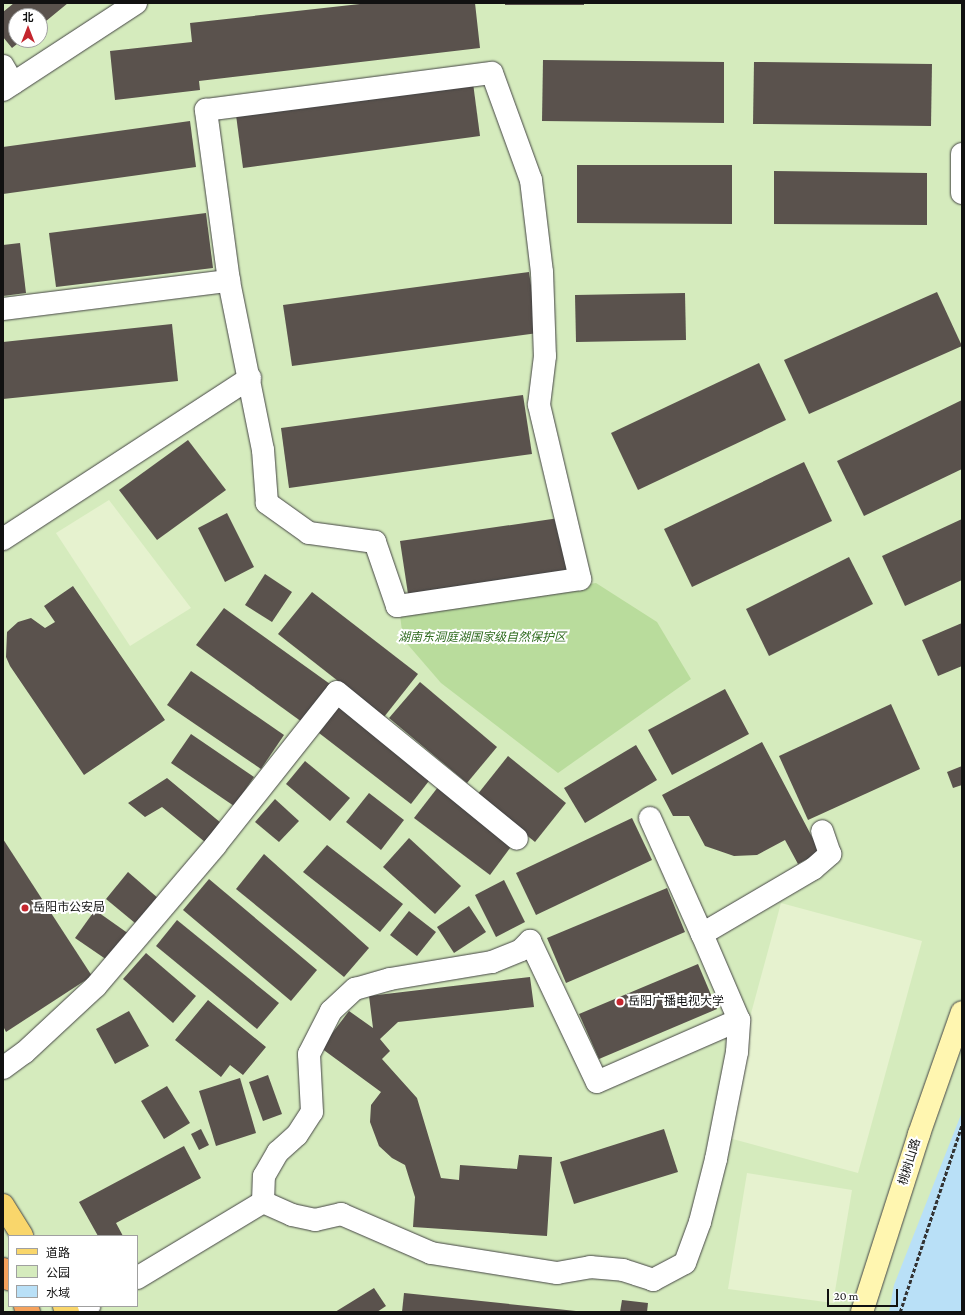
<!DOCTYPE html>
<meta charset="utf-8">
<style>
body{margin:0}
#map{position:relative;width:965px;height:1315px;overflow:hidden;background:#fffdf5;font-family:"Crimson Pro","Noto Sans SC",serif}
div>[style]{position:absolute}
.green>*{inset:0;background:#d5ebbd}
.forest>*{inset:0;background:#b9dc9c}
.pitch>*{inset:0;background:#e6f2cf}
.water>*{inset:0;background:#b9e0f7}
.building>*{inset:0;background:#5a524d}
.path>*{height:2.5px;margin-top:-1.25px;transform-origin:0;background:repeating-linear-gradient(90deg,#333 0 4px,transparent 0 6px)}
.roads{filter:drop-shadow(0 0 1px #444) drop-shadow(0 0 1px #444)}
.street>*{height:22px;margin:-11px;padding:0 11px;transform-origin:11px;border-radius:11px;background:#fff}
.secondary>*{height:22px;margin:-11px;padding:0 11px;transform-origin:11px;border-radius:11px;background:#fff6b0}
.primary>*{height:22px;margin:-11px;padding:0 11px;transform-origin:11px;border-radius:11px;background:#f9d66b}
.highway>*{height:22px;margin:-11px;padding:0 11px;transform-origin:11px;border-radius:11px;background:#f5a25d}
.dots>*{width:11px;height:11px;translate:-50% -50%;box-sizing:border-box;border:2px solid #fff;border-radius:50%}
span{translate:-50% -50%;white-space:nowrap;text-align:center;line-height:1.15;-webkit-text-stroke:4px #fff;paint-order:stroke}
.park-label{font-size:12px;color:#2f6b1f;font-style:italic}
.poi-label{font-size:12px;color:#111}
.left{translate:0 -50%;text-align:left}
.street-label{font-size:12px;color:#111}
.frame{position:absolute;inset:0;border:4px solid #111;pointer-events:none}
.legend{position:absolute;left:8px;top:1235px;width:130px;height:72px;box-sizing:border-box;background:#fff;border:1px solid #a0a0a0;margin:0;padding:5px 7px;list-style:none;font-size:12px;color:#111}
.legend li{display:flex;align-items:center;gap:8px;height:20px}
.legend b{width:20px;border:1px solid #a0a0a0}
.north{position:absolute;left:8px;top:8px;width:40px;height:40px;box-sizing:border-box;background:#fff;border:1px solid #a0a0a0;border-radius:50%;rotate:0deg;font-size:11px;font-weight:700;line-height:16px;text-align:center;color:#111}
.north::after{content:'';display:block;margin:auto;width:14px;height:18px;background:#c4262e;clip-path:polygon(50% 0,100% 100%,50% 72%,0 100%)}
.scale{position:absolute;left:827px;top:1289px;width:71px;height:18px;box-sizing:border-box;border:2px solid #111;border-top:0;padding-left:5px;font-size:12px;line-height:14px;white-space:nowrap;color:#111;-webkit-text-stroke:3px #fff;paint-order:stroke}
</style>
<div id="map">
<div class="green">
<div style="clip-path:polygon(evenodd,3px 3px,962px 3px,962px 1312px,3px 1312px,3px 3px,16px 16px,40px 16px,40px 40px,16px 40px,16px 16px,3px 3px,9px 1236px,137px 1236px,137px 1306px,9px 1306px,9px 1236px)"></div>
</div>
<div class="forest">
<div style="clip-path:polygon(596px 583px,657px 622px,691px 679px,558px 773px,441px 683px,403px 639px,400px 615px)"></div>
</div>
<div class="pitch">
<div style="clip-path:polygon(109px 500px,191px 608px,130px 646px,56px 533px)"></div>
<div style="clip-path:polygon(781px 903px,922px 941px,858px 1173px,718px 1135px)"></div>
<div style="clip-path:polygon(747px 1173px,852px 1190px,833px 1303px,728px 1289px)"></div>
</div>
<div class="water">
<div style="clip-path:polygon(962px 1112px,962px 1312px,889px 1312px,894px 1285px)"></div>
</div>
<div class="building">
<div style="clip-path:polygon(14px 3px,68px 3px,40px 26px,40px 16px,16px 16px,16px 40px,22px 40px,12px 48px,3px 37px,3px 12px)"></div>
<div style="clip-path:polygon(369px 3px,475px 3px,480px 48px,199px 81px,200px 90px,115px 100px,110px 51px,192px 42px,190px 23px)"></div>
<div style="clip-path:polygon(505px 3px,584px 3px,584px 5px,505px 5px)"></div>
<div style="clip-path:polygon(543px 60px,724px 62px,724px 123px,542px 121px)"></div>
<div style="clip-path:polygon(754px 62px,932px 64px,931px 126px,753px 124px)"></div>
<div style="clip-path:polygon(473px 83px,480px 136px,243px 168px,236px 115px)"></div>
<div style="clip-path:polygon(190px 121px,196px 167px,3px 194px,3px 147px)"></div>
<div style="clip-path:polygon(577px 165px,732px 165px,732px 224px,577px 223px)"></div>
<div style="clip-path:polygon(774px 171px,927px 173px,927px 225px,774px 224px)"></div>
<div style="clip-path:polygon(206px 213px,213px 268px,56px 287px,49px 233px)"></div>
<div style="clip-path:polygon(20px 243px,26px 293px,3px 296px,3px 245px)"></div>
<div style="clip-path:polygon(529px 272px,538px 333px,292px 366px,283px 305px)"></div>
<div style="clip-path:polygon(937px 292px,962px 346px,809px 414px,784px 360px)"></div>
<div style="clip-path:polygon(685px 293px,686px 340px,576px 342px,575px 295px)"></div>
<div style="clip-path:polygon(172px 324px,178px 381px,3px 399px,3px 342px)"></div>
<div style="clip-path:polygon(759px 363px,786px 420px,638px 490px,611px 433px)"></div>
<div style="clip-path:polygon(523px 395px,532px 454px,289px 488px,281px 428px)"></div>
<div style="clip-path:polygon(962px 400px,962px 469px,864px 516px,837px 461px)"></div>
<div style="clip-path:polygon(188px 440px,226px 490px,157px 540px,119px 490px)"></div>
<div style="clip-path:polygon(804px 462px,832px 521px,692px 587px,664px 529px)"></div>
<div style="clip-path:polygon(227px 513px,254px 567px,225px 582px,198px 528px)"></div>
<div style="clip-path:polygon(559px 518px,567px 571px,408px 594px,400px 541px)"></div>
<div style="clip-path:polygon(962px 519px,962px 580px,905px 606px,882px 556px)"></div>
<div style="clip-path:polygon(849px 557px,873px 604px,769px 656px,746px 609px)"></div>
<div style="clip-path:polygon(265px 574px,292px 592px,272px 622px,245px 605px)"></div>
<div style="clip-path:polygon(73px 586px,165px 720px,84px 775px,10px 666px,6px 657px,7px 632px,18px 622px,31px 618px,45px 628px,55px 622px,44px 606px)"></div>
<div style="clip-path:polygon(312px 592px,418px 674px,384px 717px,278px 634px)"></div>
<div style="clip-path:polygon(224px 608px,330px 684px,302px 722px,196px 645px)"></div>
<div style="clip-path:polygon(962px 623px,962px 666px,938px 676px,922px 640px)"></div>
<div style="clip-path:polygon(191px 671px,284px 735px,261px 769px,167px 705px)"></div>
<div style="clip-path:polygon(420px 682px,497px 747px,467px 783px,389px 718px)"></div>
<div style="clip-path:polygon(725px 689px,749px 734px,672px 775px,648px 730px)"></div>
<div style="clip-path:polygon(891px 704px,920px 769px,808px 820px,779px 756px)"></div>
<div style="clip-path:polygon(340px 705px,432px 777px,411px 804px,319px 733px)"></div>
<div style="clip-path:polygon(191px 734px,254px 777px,234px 806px,171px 763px)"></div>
<div style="clip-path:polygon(762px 742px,820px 852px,798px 864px,785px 840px,757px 855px,734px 856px,705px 846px,689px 816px,673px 816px,662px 795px)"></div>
<div style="clip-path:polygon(636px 745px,657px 780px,585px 823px,564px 788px)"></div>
<div style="clip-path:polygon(508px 756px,566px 803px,535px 842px,477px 795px)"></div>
<div style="clip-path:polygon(305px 761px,350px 798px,330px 821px,286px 784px)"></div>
<div style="clip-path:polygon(962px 766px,962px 785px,953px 788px,947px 772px)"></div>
<div style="clip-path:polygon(167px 778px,221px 823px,205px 842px,162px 807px,145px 817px,128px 803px)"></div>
<div style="clip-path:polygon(438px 787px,513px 844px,490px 875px,414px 818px)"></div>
<div style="clip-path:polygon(369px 793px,404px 820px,381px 850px,346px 822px)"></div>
<div style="clip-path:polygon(275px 799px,299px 821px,279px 842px,255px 822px)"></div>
<div style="clip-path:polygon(632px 818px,652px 860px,536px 915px,516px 873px)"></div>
<div style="clip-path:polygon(409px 838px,461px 886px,435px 914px,383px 867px)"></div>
<div style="clip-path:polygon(3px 839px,92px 976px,6px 1032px,3px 1026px)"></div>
<div style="clip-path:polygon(327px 845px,403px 904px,380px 932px,303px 872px)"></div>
<div style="clip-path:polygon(264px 854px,369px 948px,344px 977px,236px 889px)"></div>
<div style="clip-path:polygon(128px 872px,159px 899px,135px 923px,106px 899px)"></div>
<div style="clip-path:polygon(209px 879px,317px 970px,291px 1001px,183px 910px)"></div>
<div style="clip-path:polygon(504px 880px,525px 922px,496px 937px,475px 895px)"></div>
<div style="clip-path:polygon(667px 888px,685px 932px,566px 983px,547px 938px)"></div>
<div style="clip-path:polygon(469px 906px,486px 932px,454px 953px,437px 927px)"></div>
<div style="clip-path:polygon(95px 910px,129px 934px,110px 962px,75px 938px)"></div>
<div style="clip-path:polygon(409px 911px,436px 932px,417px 956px,390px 935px)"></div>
<div style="clip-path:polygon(177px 920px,279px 1003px,257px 1029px,156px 946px)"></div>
<div style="clip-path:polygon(146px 953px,196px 996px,173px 1023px,123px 979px)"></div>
<div style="clip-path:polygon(698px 964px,717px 1009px,599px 1059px,579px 1014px)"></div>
<div style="clip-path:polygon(530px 977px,534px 1007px,398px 1022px,380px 1039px,390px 1051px,382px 1059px,417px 1098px,441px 1178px,459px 1180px,460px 1165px,517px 1169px,519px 1155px,552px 1157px,547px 1236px,413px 1227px,415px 1197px,405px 1165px,392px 1158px,379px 1146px,370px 1122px,371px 1105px,381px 1092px,321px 1048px,349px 1011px,373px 1028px,369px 996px)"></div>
<div style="clip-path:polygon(208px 1000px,266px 1047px,243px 1075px,230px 1065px,221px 1077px,175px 1040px)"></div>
<div style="clip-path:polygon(129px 1011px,149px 1046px,115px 1064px,96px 1029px)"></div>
<div style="clip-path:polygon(268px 1075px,282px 1114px,263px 1121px,249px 1082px)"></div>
<div style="clip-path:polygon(240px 1078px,256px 1133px,216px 1146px,199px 1091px)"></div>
<div style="clip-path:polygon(167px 1086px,190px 1123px,164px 1139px,141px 1101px)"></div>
<div style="clip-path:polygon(201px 1129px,209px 1145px,199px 1150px,191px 1134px)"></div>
<div style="clip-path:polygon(664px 1129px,678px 1172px,574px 1204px,560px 1162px)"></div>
<div style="clip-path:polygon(184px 1146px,201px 1178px,116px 1223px,123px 1236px,98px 1236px,79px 1202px)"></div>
<div style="clip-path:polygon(374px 1288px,386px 1306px,377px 1312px,335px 1312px)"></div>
<div style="clip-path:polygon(404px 1293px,576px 1311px,576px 1312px,402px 1312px)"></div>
<div style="clip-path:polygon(622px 1300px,648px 1303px,647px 1312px,620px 1312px)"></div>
</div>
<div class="path">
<div style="left:900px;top:1312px;width:197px;rotate:-71.7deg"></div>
</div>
<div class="roads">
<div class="street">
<div style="left:3px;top:66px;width:20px;rotate:60deg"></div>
<div style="left:492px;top:73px;width:114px;rotate:70deg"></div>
<div style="left:531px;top:180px;width:93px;rotate:83.2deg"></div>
<div style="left:542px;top:272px;width:84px;rotate:88deg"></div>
<div style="left:545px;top:356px;width:49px;rotate:97deg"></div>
<div style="left:539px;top:405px;width:179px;rotate:76.7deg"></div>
<div style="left:580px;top:579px;width:185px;rotate:171.6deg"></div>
<div style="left:397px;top:606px;width:68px;rotate:-109deg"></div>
<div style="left:375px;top:542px;width:67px;rotate:-172.2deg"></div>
<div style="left:309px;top:533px;width:52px;rotate:-144.5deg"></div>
<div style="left:267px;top:503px;width:53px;rotate:-94.3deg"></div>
<div style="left:263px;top:450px;width:172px;rotate:-101.4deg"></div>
<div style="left:229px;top:281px;width:173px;rotate:-97.7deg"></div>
<div style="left:206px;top:110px;width:288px;rotate:-7.4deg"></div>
<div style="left:3px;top:90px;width:159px;rotate:-33.2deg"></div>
<div style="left:962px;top:154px;width:39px;rotate:90deg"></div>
<div style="left:3px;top:309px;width:228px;rotate:-7.1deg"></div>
<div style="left:3px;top:539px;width:295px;rotate:-33.1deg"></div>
<div style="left:650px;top:818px;width:127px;rotate:65.9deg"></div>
<div style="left:3px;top:1068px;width:26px;rotate:-36deg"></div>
<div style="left:24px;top:1053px;width:98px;rotate:-42.9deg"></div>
<div style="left:96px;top:986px;width:184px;rotate:-49.6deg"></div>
<div style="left:215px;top:846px;width:196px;rotate:-51.6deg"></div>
<div style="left:337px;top:692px;width:232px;rotate:39.2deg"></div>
<div style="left:263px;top:1202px;width:26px;rotate:-88deg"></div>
<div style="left:264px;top:1176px;width:28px;rotate:-60deg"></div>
<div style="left:278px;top:1152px;width:25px;rotate:-42deg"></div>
<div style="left:297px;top:1135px;width:27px;rotate:-57deg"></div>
<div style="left:312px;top:1112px;width:58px;rotate:-93deg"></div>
<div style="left:309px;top:1054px;width:48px;rotate:-62.9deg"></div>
<div style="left:331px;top:1011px;width:33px;rotate:-43deg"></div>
<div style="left:355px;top:989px;width:36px;rotate:-16deg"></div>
<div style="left:390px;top:979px;width:103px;rotate:-9.5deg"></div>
<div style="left:492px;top:962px;width:31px;rotate:-22deg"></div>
<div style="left:521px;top:950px;width:13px;rotate:-45deg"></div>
<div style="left:530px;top:941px;width:156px;rotate:64.6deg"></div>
<div style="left:597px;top:1082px;width:155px;rotate:-23.6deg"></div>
<div style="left:137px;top:1278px;width:147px;rotate:-31.1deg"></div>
<div style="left:263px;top:1202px;width:32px;rotate:24deg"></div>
<div style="left:292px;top:1215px;width:24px;rotate:12deg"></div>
<div style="left:315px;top:1220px;width:27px;rotate:-13deg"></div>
<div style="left:341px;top:1214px;width:98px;rotate:23.4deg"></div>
<div style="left:431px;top:1253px;width:128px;rotate:9deg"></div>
<div style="left:557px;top:1273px;width:34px;rotate:-10deg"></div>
<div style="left:590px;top:1267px;width:33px;rotate:5deg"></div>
<div style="left:623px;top:1270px;width:32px;rotate:18deg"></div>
<div style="left:653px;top:1280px;width:36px;rotate:-28deg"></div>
<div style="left:685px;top:1263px;width:44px;rotate:-69.9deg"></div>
<div style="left:700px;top:1222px;width:65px;rotate:-75.7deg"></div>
<div style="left:716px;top:1159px;width:109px;rotate:-78.9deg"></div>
<div style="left:737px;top:1052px;width:32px;rotate:-86deg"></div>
<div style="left:739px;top:1020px;width:94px;rotate:-113.3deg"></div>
<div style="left:702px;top:934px;width:129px;rotate:-30.4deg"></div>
<div style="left:813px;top:869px;width:23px;rotate:-41deg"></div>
<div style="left:830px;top:854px;width:24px;rotate:-109deg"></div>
<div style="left:79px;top:1312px;width:12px;rotate:-31deg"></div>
</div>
<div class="secondary">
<div style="left:862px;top:1312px;width:187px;rotate:-72.2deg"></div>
<div style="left:919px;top:1134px;width:129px;rotate:-70.6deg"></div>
</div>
<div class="primary">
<div style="left:3px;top:1205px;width:36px;rotate:58deg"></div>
<div style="left:64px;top:1306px;width:7px;rotate:56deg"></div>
</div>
<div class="highway">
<div style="left:3px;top:1269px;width:12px;rotate:59deg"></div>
<div style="left:25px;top:1306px;width:7px;rotate:56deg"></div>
</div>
</div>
<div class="dots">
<div style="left:25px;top:908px;background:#c4262e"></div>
<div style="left:620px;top:1002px;background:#c4262e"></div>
</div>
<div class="park-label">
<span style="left:482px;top:638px">湖南东洞庭湖国家级自然保护区</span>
</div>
<div class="poi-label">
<span class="left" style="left:33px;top:908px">岳阳市公安局</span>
<span class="left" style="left:628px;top:1002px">岳阳广播电视大学</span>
</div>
<div class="street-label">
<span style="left:910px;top:1162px;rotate:-73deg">桃树山路</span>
</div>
<div class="frame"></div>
<ul class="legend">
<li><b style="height:5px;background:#f9d66b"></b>道路</li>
<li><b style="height:11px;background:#d5ebbd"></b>公园</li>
<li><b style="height:11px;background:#b9e0f7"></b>水域</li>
</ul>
<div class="north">北</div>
<div class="scale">20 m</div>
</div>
